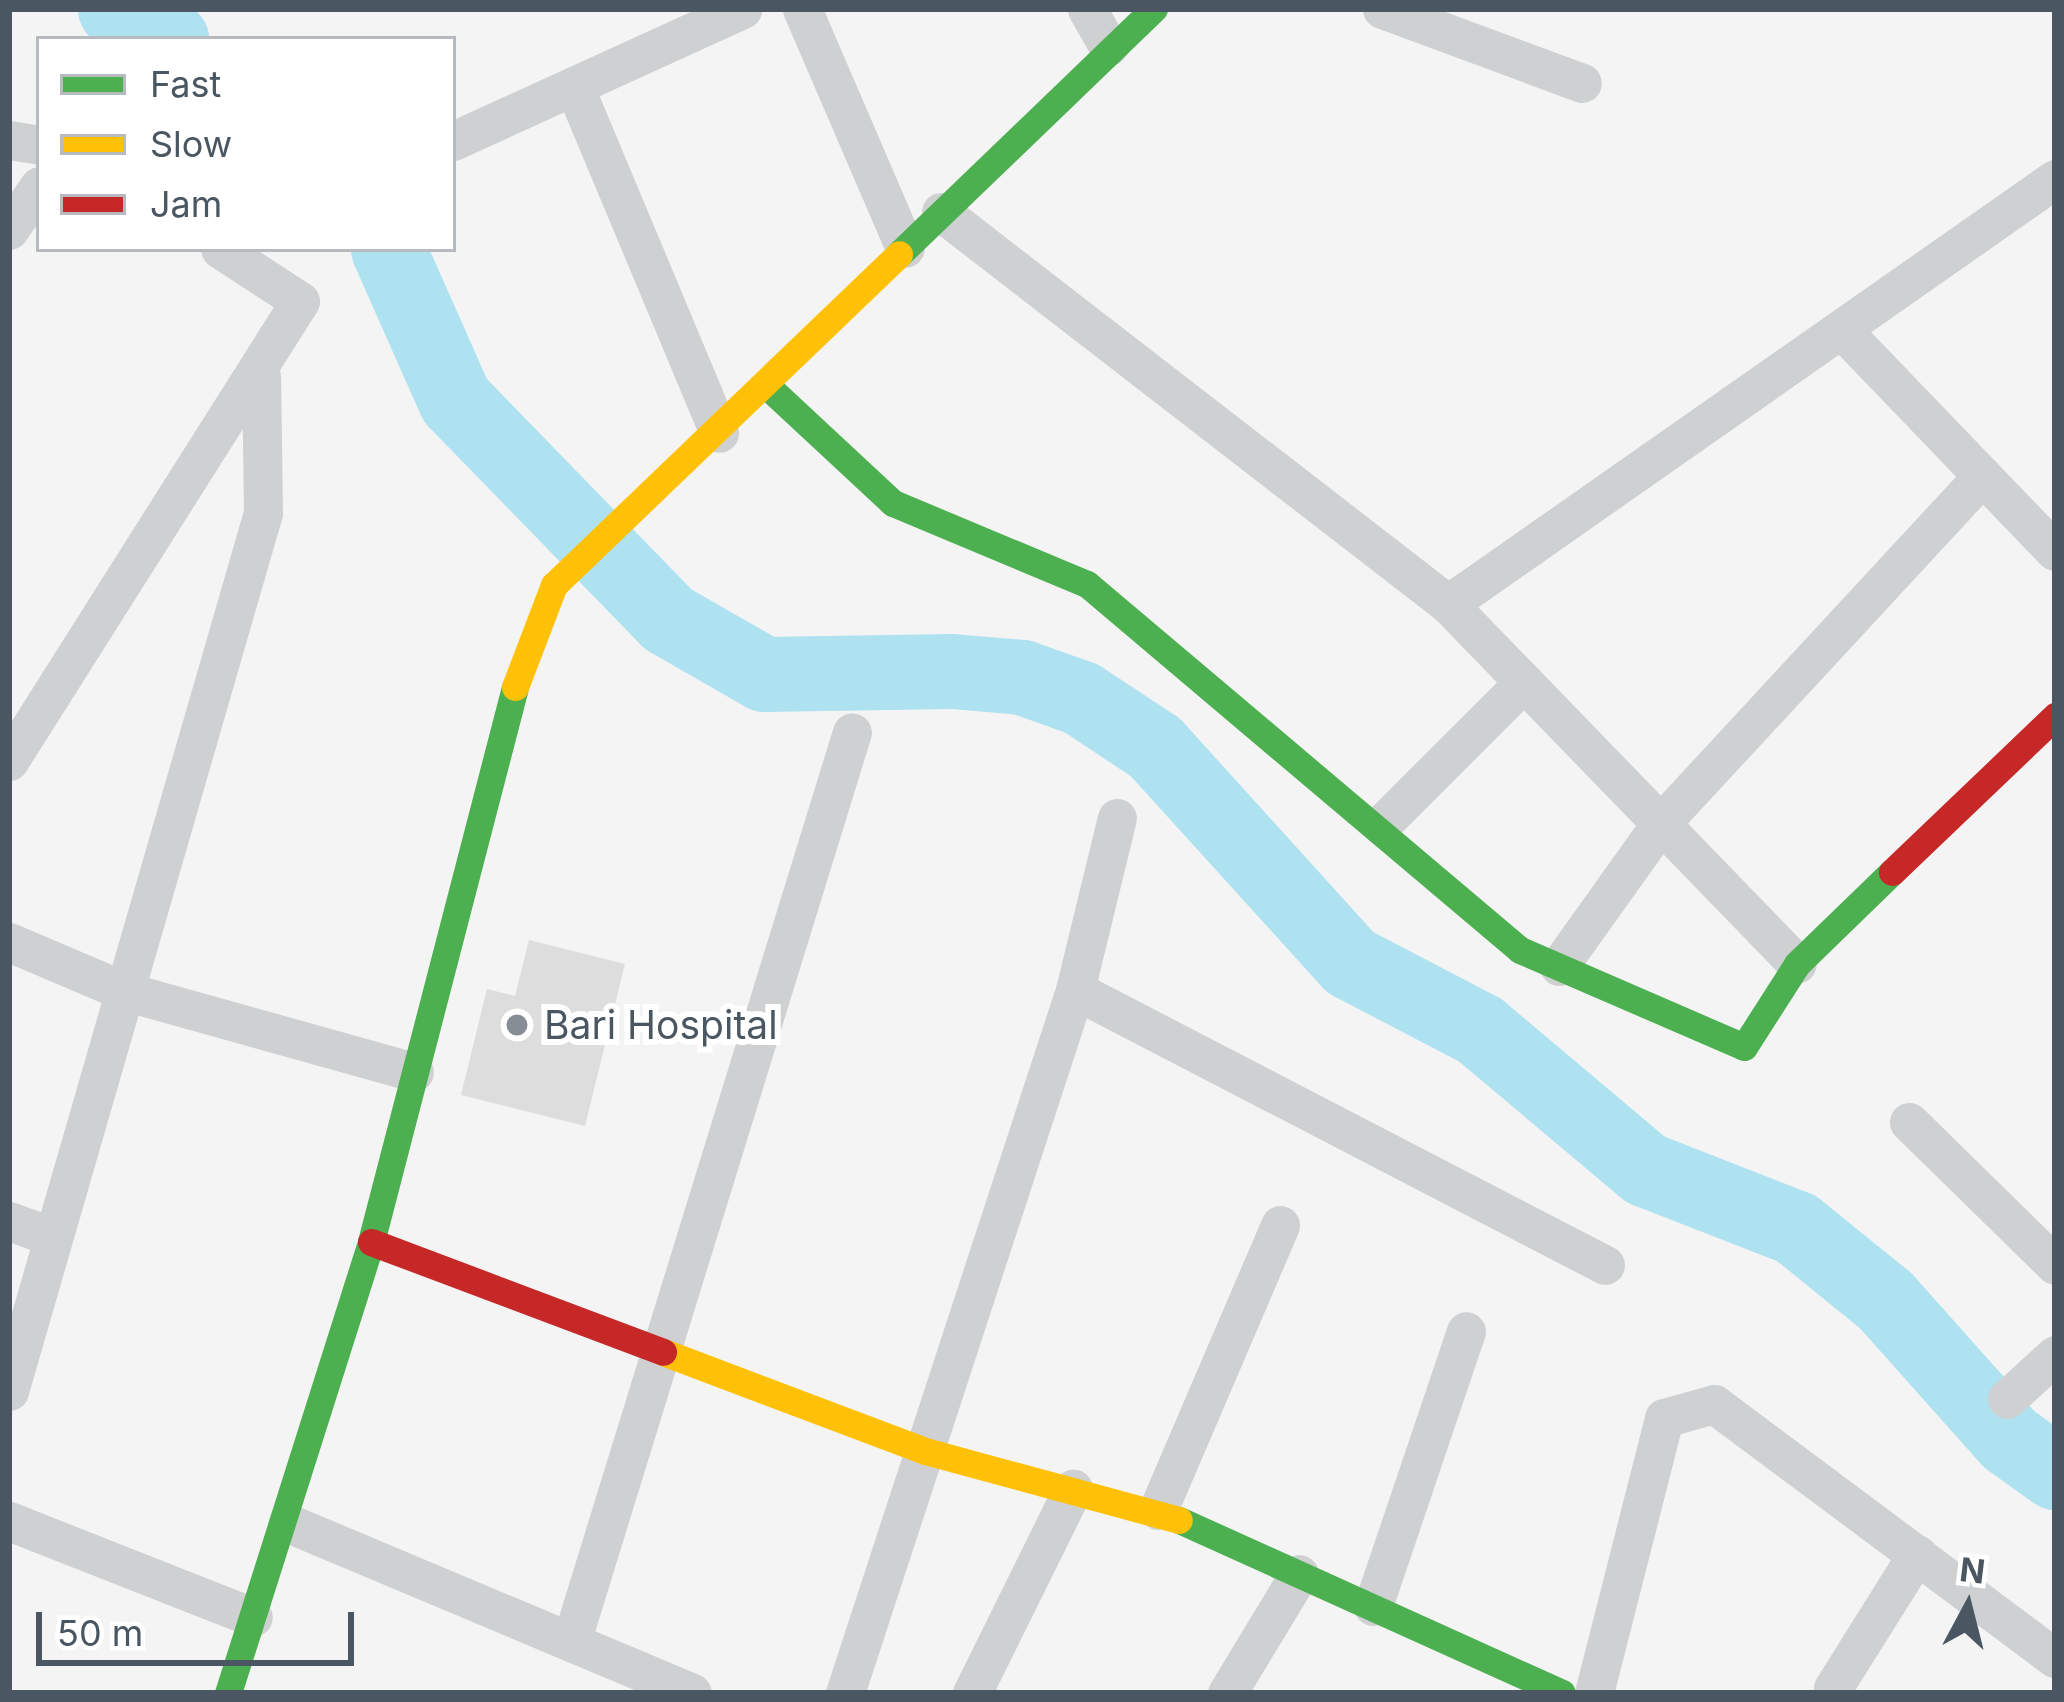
<!DOCTYPE html>
<style>
body{margin:0}
#map{position:relative;width:2064px;height:1702px;overflow:hidden;background:#f4f4f4;font-family:Inter,sans-serif}
div>[style]{position:absolute}
.river>*{height:75px;margin:-37.5px;padding:0 37.5px;transform-origin:37.5px;border-radius:37.5px;background:#aee2f0}
.building>*{inset:0;background:#ddddde}
.street>*{height:39px;margin:-19.5px;padding:0 19.5px;transform-origin:19.5px;border-radius:19.5px;background:#ced0d2}
.fast>*{height:27px;margin:-13.5px;padding:0 13.5px;transform-origin:13.5px;border-radius:13.5px;background:#4caf50}
.slow>*{height:27px;margin:-13.5px;padding:0 13.5px;transform-origin:13.5px;border-radius:13.5px;background:#ffc107}
.jam>*{height:27px;margin:-13.5px;padding:0 13.5px;transform-origin:13.5px;border-radius:13.5px;background:#c62828}
.dots>*{width:33px;height:33px;translate:-50% -50%;box-sizing:border-box;border:6px solid #fff;border-radius:50%}
span{translate:-50% -50%;white-space:nowrap;text-align:center;line-height:1.15;-webkit-text-stroke:12px #fff;paint-order:stroke}
.poi-label{font-size:39px;color:#4a5661}
.left{translate:0 -50%;text-align:left}
.frame{position:absolute;inset:0;border:12px solid #4a5661;pointer-events:none}
.legend{position:absolute;left:36px;top:36px;width:420px;height:216px;box-sizing:border-box;background:#fff;border:3px solid #b7bbc0;margin:0;padding:15px 21px;list-style:none;font-size:36px;color:#4a5661}
.legend li{display:flex;align-items:center;gap:24px;height:60px}
.legend b{width:60px;border:3px solid #b7bbc0}
.north{position:absolute;left:1908px;top:1546px;width:120px;height:120px;-webkit-text-stroke:9px #fff;paint-order:stroke;rotate:7deg;font-size:33px;font-weight:700;line-height:48px;text-align:center;color:#4a5661}
.north::after{content:'';display:block;margin:auto;width:42px;height:54px;background:#4a5661;clip-path:polygon(50% 0,100% 100%,50% 72%,0 100%)}
.scale{position:absolute;left:36px;top:1612px;width:318px;height:54px;box-sizing:border-box;border:6px solid #4a5661;border-top:0;padding-left:15px;font-size:36px;line-height:42px;white-space:nowrap;color:#4a5661;-webkit-text-stroke:9px #fff;paint-order:stroke}
</style>
<div id="map">
<div class="river">
<div style="left:115px;top:9px;width:64px;rotate:28.2deg"></div>
<div style="left:388px;top:249px;width:165px;rotate:66.1deg"></div>
<div style="left:455px;top:400px;width:305px;rotate:45.8deg"></div>
<div style="left:668px;top:619px;width:111px;rotate:29.8deg"></div>
<div style="left:764px;top:674px;width:188px;rotate:-0.9deg"></div>
<div style="left:952px;top:671px;width:70px;rotate:4.9deg"></div>
<div style="left:1022px;top:677px;width:63px;rotate:19.6deg"></div>
<div style="left:1081px;top:698px;width:89px;rotate:33.5deg"></div>
<div style="left:1155px;top:747px;width:290px;rotate:47.8deg"></div>
<div style="left:1350px;top:962px;width:147px;rotate:27.6deg"></div>
<div style="left:1480px;top:1030px;width:216px;rotate:40.1deg"></div>
<div style="left:1645px;top:1169px;width:162px;rotate:21.3deg"></div>
<div style="left:1796px;top:1228px;width:114px;rotate:39deg"></div>
<div style="left:1885px;top:1300px;width:186px;rotate:48.3deg"></div>
<div style="left:2009px;top:1439px;width:57px;rotate:35.7deg"></div>
</div>
<div class="building">
<div style="clip-path:polygon(529px 940px,625px 964px,585px 1126px,461px 1095px,487px 989px,515px 996px)"></div>
</div>
<div class="street">
<div style="left:802px;top:9px;width:260px;rotate:66.7deg"></div>
<div style="left:1087px;top:9px;width:43px;rotate:60.4deg"></div>
<div style="left:1382px;top:9px;width:213px;rotate:20.3deg"></div>
<div style="left:574px;top:86px;width:376px;rotate:67.3deg"></div>
<div style="left:9px;top:140px;width:30px;rotate:9deg"></div>
<div style="left:453px;top:141px;width:318px;rotate:-24.5deg"></div>
<div style="left:941px;top:212px;width:641px;rotate:37.71deg"></div>
<div style="left:1448px;top:604px;width:501px;rotate:45.89deg"></div>
<div style="left:9px;top:230px;width:53px;rotate:-55.7deg"></div>
<div style="left:1841px;top:329px;width:308px;rotate:46.1deg"></div>
<div style="left:1448px;top:604px;width:741px;rotate:-35deg"></div>
<div style="left:9px;top:761px;width:544px;rotate:-57.68deg"></div>
<div style="left:300px;top:301px;width:95px;rotate:-147deg"></div>
<div style="left:1381px;top:825px;width:202px;rotate:-45deg"></div>
<div style="left:9px;top:942px;width:125px;rotate:23.1deg"></div>
<div style="left:124px;top:991px;width:301px;rotate:15.6deg"></div>
<div style="left:1559px;top:966px;width:176px;rotate:-54.5deg"></div>
<div style="left:1661px;top:823px;width:473px;rotate:-47.2deg"></div>
<div style="left:1075px;top:990px;width:597px;rotate:27.42deg"></div>
<div style="left:1909px;top:1122px;width:204px;rotate:44.4deg"></div>
<div style="left:9px;top:1221px;width:44px;rotate:20.1deg"></div>
<div style="left:9px;top:1391px;width:914px;rotate:-73.87deg"></div>
<div style="left:263px;top:513px;width:137px;rotate:-90.8deg"></div>
<div style="left:2007px;top:1399px;width:65px;rotate:-42.5deg"></div>
<div style="left:1158px;top:1510px;width:310px;rotate:-66.8deg"></div>
<div style="left:9px;top:1521px;width:262px;rotate:21.5deg"></div>
<div style="left:288px;top:1523px;width:438px;rotate:22.8deg"></div>
<div style="left:1373px;top:1606px;width:290px;rotate:-71.3deg"></div>
<div style="left:571px;top:1642px;width:952px;rotate:-72.84deg"></div>
<div style="left:1833px;top:1688px;width:158px;rotate:-57.9deg"></div>
<div style="left:845px;top:1693px;width:740px;rotate:-71.88deg"></div>
<div style="left:1075px;top:990px;width:177px;rotate:-76.3deg"></div>
<div style="left:972px;top:1693px;width:228px;rotate:-63.7deg"></div>
<div style="left:1227px;top:1693px;width:139px;rotate:-58.8deg"></div>
<div style="left:1594px;top:1693px;width:284px;rotate:-75.7deg"></div>
<div style="left:1664px;top:1418px;width:52px;rotate:-15.6deg"></div>
<div style="left:1714px;top:1404px;width:425px;rotate:36.7deg"></div>
</div>
<div class="fast">
<div style="left:899px;top:254px;width:354px;rotate:-43.9deg"></div>
<div style="left:767px;top:386px;width:172px;rotate:42.9deg"></div>
<div style="left:893px;top:503px;width:210px;rotate:22.7deg"></div>
<div style="left:1087px;top:584px;width:567px;rotate:40.21deg"></div>
<div style="left:1520px;top:950px;width:244px;rotate:23.4deg"></div>
<div style="left:1744px;top:1047px;width:98px;rotate:-57.4deg"></div>
<div style="left:1797px;top:964px;width:132px;rotate:-44.1deg"></div>
<div style="left:1179px;top:1520px;width:420px;rotate:24.3deg"></div>
<div style="left:228px;top:1693px;width:473px;rotate:-72.4deg"></div>
<div style="left:371px;top:1242px;width:573px;rotate:-75.45deg"></div>
</div>
<div class="slow">
<div style="left:515px;top:687px;width:109px;rotate:-69.1deg"></div>
<div style="left:554px;top:585px;width:478px;rotate:-43.8deg"></div>
<div style="left:663px;top:1352px;width:280px;rotate:20.7deg"></div>
<div style="left:925px;top:1451px;width:263px;rotate:15.2deg"></div>
</div>
<div class="jam">
<div style="left:1892px;top:872px;width:226px;rotate:-43.7deg"></div>
<div style="left:371px;top:1242px;width:312px;rotate:20.6deg"></div>
</div>
<div class="dots">
<div style="left:517px;top:1025px;background:#868d94"></div>
</div>
<div class="poi-label">
<span class="left" style="left:544px;top:1025px">Bari Hospital</span>
</div>
<div class="frame"></div>
<ul class="legend">
<li><b style="height:15px;background:#4caf50"></b>Fast</li>
<li><b style="height:15px;background:#ffc107"></b>Slow</li>
<li><b style="height:15px;background:#c62828"></b>Jam</li>
</ul>
<div class="north">N</div>
<div class="scale">50 m</div>
</div>
